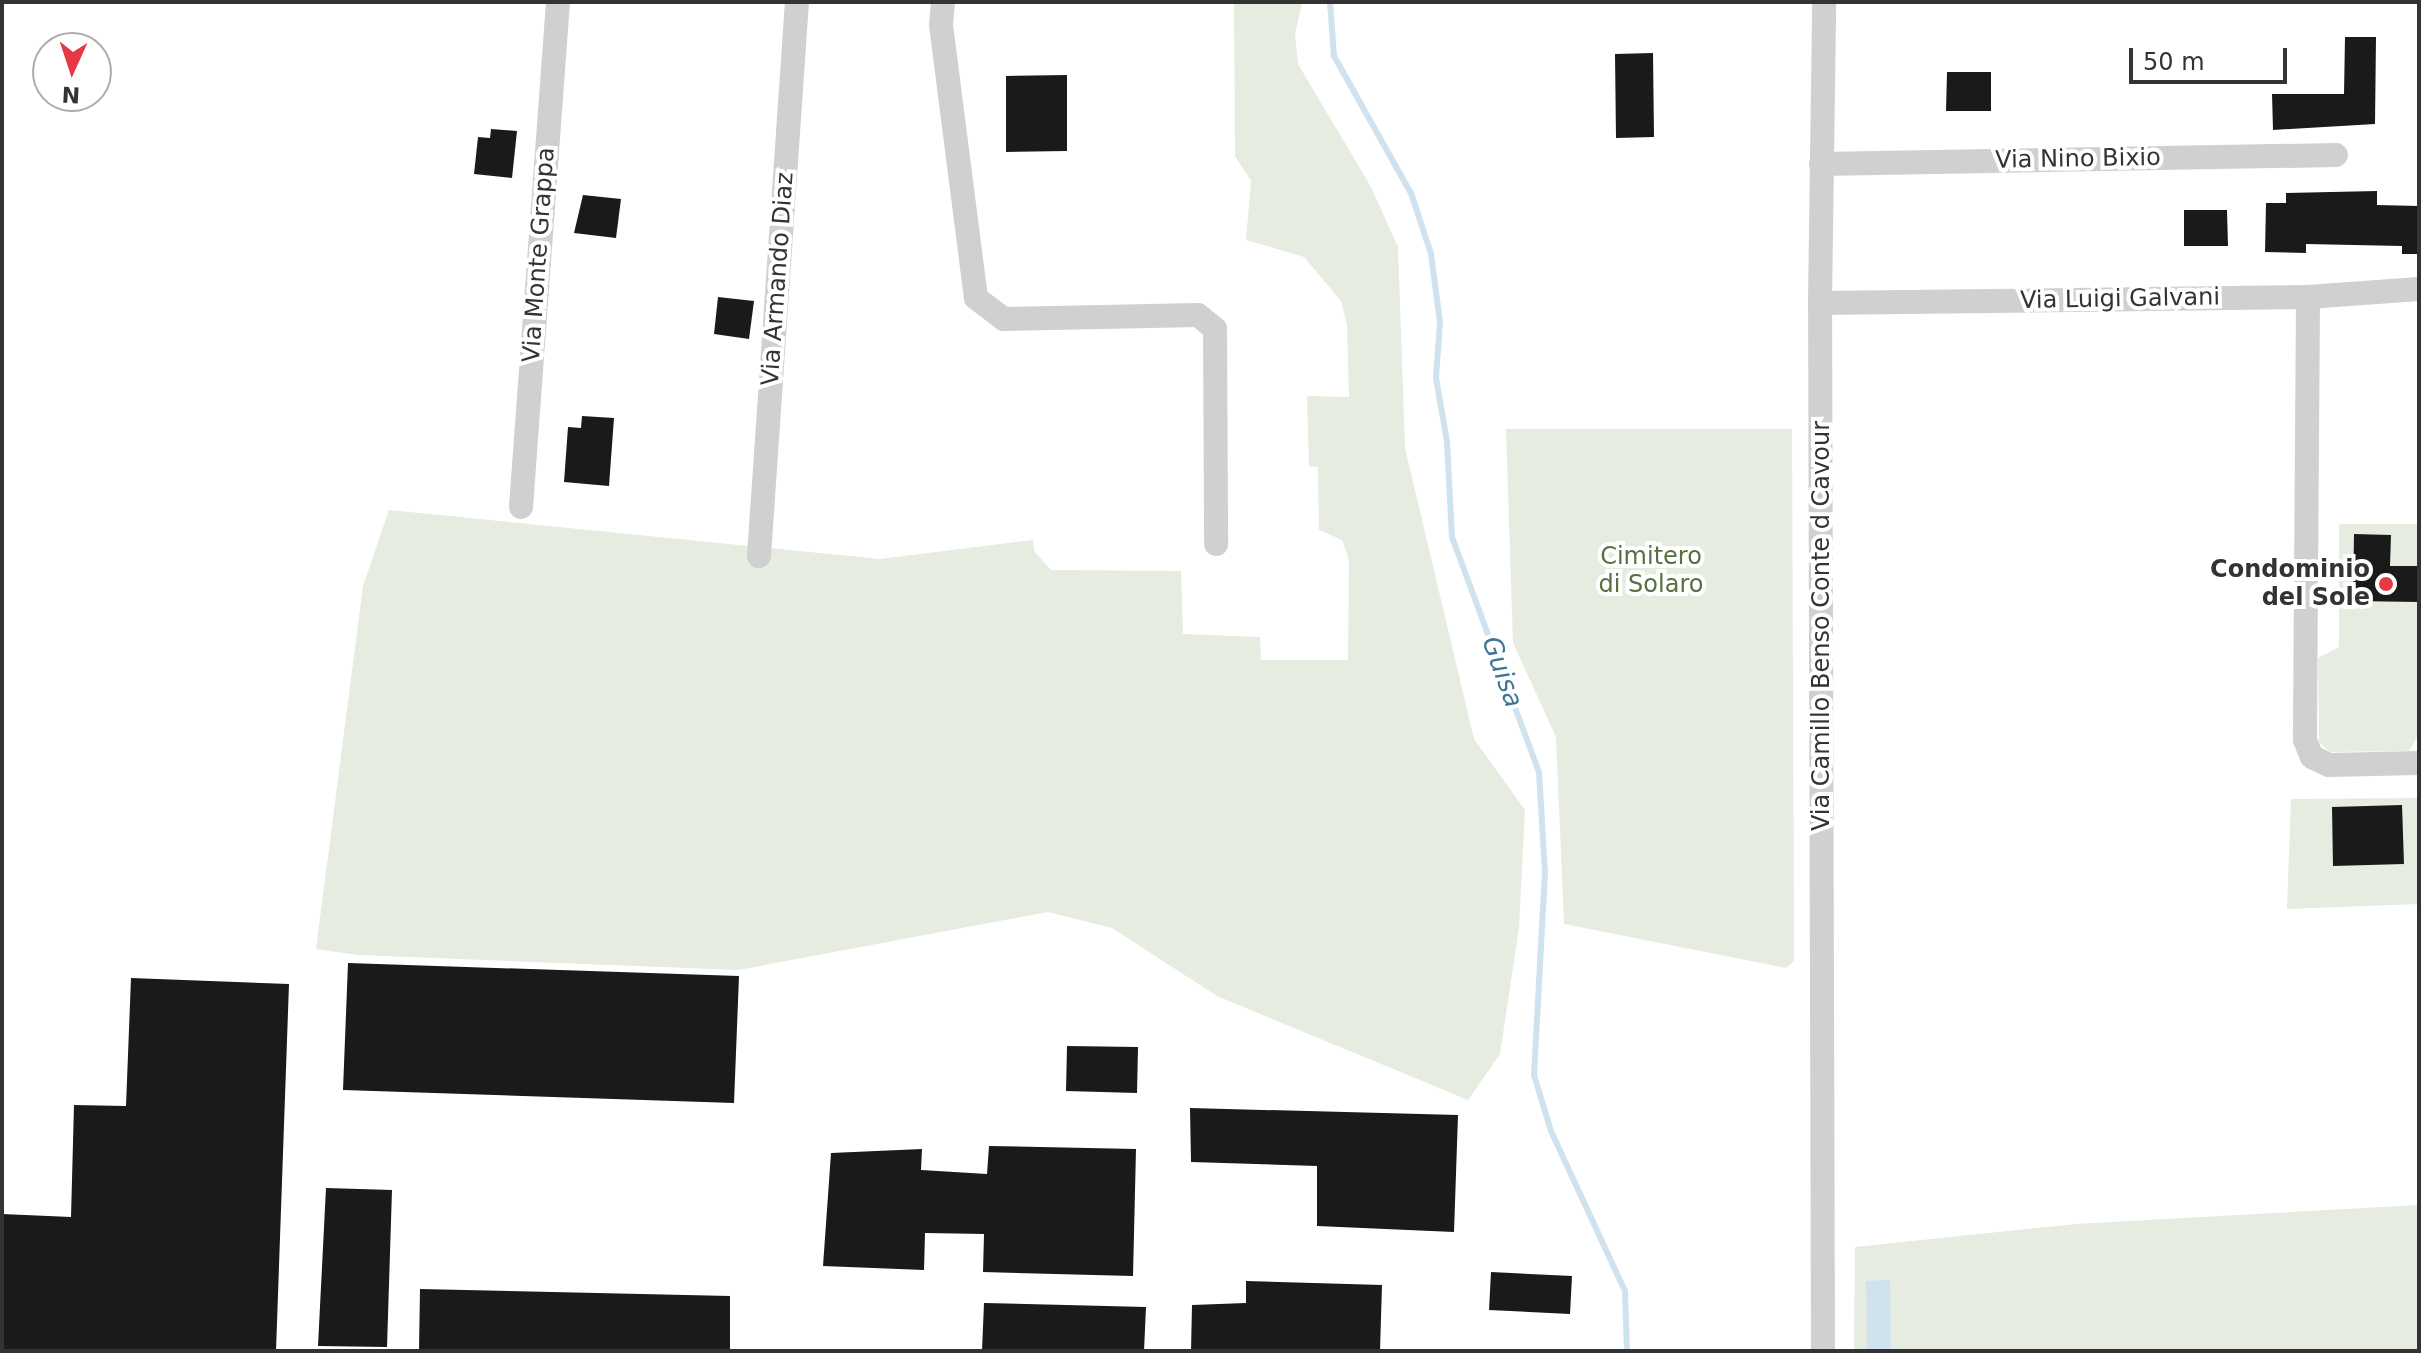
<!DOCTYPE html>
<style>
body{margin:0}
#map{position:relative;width:2421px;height:1353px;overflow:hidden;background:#fff;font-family:"DejaVu Sans",sans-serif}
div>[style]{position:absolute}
.green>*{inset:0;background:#e6ecdf}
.water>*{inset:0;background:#cfe2ee}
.stream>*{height:6px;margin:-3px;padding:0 3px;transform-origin:3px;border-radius:3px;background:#cfe2ee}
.building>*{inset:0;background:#1a1a1a}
.minor>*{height:24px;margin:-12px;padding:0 12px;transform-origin:12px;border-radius:12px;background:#d0d0d0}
.dots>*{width:22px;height:22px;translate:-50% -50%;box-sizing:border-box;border:4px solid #fff;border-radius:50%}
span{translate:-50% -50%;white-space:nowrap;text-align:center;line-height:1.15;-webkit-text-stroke:8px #fff;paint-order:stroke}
.street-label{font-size:24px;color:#333}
.park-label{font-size:24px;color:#56703f}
.poi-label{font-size:24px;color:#333;font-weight:700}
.right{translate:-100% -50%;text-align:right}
.water-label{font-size:26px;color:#3f7597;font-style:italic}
.frame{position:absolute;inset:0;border:4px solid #333;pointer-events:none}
.north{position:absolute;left:32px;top:32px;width:80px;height:80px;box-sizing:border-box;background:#fff;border:2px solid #adadad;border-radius:50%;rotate:183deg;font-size:22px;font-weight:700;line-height:32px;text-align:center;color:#333}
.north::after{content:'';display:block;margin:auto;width:28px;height:36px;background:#e63946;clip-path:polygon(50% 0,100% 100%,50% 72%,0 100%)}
.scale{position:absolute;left:2129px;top:48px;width:158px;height:36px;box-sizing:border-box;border:4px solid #333;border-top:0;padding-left:10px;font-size:24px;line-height:28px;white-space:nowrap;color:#333;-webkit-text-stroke:6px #fff;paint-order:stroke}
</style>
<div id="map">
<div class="green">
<div style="clip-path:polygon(1234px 2px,1302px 2px,1295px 35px,1298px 64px,1371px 187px,1398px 247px,1405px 448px,1474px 739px,1525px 810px,1519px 927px,1500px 1054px,1468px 1100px,1217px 996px,1112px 928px,1048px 912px,738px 970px,358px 955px,316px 949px,363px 586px,389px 510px,880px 559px,1033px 540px,1034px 551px,1051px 570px,1181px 571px,1183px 634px,1260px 637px,1261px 660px,1348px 660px,1349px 560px,1342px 540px,1319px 530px,1318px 467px,1309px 466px,1307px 396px,1349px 397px,1347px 325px,1341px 301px,1304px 257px,1246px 240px,1251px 181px,1235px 156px)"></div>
<div style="clip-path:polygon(1506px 429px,1792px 429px,1794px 961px,1786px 968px,1564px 924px,1556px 737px,1513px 643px)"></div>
<div style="clip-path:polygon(2339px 524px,2419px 524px,2419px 734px,2409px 751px,2330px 752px,2319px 742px,2318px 658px,2339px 647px)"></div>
<div style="clip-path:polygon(2419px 798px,2419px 904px,2287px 909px,2291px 799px)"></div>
<div style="clip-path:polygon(2419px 1205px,2419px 1351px,1854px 1351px,1855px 1247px,2076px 1224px)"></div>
</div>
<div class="water">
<div style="clip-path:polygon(1890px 1280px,1891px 1351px,1867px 1351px,1866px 1281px)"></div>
</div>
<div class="stream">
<div style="left:1330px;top:2px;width:54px;rotate:85.8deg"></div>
<div style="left:1334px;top:56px;width:157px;rotate:60.7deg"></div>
<div style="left:1411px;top:193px;width:64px;rotate:71.8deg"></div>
<div style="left:1431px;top:254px;width:69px;rotate:82.5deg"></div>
<div style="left:1440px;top:322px;width:56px;rotate:94.1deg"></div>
<div style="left:1436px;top:378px;width:65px;rotate:80.2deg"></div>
<div style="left:1447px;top:442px;width:95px;rotate:87deg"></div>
<div style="left:1452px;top:537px;width:251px;rotate:69.7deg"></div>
<div style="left:1539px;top:772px;width:100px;rotate:86.6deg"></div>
<div style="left:1545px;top:872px;width:203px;rotate:93.1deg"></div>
<div style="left:1534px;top:1075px;width:59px;rotate:73.1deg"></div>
<div style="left:1551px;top:1131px;width:176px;rotate:65.2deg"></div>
<div style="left:1625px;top:1291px;width:60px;rotate:88.1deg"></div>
</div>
<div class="building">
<div style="clip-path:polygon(2345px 37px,2376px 37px,2375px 124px,2273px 130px,2272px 94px,2344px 94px)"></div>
<div style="clip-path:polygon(1653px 53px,1654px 137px,1616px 138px,1615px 54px)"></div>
<div style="clip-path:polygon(1947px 72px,1991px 72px,1991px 111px,1946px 111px)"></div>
<div style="clip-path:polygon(1067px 75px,1067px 151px,1006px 152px,1006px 76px)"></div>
<div style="clip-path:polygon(491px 129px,517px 131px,512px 178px,474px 174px,478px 137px,490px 138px)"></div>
<div style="clip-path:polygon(2377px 191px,2377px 205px,2419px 206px,2419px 254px,2402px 254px,2402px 246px,2306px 244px,2306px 253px,2265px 252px,2266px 203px,2286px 203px,2286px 193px)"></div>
<div style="clip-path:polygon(583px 195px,621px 199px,616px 238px,574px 233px)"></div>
<div style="clip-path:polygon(2184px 210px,2227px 210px,2228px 246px,2184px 246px)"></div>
<div style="clip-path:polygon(718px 297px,754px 301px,749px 339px,714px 334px)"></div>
<div style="clip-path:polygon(582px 416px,614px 418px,609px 486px,564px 482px,568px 427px,581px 428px)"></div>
<div style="clip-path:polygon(2354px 534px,2391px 535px,2390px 566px,2419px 566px,2419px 602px,2353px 601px)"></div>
<div style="clip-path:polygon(2402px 805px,2404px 864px,2333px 866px,2332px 807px)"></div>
<div style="clip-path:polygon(348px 963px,739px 976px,734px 1103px,343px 1090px)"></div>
<div style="clip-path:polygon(131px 978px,289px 984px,276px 1351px,2px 1351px,2px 1214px,71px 1217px,74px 1105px,126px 1106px)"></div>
<div style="clip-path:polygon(1067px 1046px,1138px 1047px,1137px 1093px,1066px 1091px)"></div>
<div style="clip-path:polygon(1190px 1108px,1458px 1115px,1454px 1232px,1317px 1226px,1317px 1166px,1191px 1162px)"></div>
<div style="clip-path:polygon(989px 1146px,1136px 1149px,1133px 1276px,983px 1272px,984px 1234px,925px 1233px,924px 1270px,823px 1266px,831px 1153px,922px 1149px,921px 1170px,987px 1174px)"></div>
<div style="clip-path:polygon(326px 1188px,392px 1190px,387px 1347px,318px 1346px)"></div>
<div style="clip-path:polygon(1491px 1272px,1572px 1276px,1570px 1314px,1489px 1310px)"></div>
<div style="clip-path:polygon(1246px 1281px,1382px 1285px,1380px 1351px,1191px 1351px,1192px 1305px,1246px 1303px)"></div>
<div style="clip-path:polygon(420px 1289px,730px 1296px,730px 1351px,419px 1351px)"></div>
<div style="clip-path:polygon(984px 1303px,1146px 1307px,1144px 1351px,982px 1351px)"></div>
</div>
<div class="minor">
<div style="left:943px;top:2px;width:23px;rotate:95deg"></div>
<div style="left:941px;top:25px;width:275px;rotate:82.7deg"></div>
<div style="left:976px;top:298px;width:35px;rotate:37deg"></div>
<div style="left:1004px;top:319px;width:194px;rotate:-1.2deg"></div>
<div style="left:1198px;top:315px;width:22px;rotate:39deg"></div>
<div style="left:1215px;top:329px;width:215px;rotate:89.7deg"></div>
<div style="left:1821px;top:164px;width:515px;rotate:-1deg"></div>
<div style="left:2308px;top:297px;width:443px;rotate:90.4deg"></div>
<div style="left:2305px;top:740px;width:18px;rotate:68deg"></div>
<div style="left:2312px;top:757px;width:19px;rotate:25deg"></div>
<div style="left:2329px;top:765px;width:90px;rotate:-1.3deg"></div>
<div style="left:1820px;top:303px;width:488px;rotate:-0.7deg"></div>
<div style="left:2308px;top:297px;width:111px;rotate:-4.1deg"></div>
<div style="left:521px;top:507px;width:506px;rotate:-85.81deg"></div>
<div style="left:759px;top:556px;width:555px;rotate:-86.08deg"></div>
<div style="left:1823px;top:1351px;width:1048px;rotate:-90.16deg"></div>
<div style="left:1820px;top:303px;width:301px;rotate:-89.2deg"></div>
</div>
<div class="dots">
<div style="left:2386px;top:584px;background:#e63946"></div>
</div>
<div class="street-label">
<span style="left:2078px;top:159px;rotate:-1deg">Via Nino Bixio</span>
<span style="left:539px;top:255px;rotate:-86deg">Via Monte Grappa</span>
<span style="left:778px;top:279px;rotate:-86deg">Via Armando Diaz</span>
<span style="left:2120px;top:299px;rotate:-1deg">Via Luigi Galvani</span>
<span style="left:1822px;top:626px;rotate:-90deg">Via Camillo Benso Conte d Cavour</span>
</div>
<div class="park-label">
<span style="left:1651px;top:571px">Cimitero<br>di Solaro</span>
</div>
<div class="poi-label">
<span class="right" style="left:2370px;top:584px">Condominio<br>del Sole</span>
</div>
<div class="water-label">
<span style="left:1502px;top:672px;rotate:70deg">Guisa</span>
</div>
<div class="frame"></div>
<div class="north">N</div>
<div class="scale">50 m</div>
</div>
